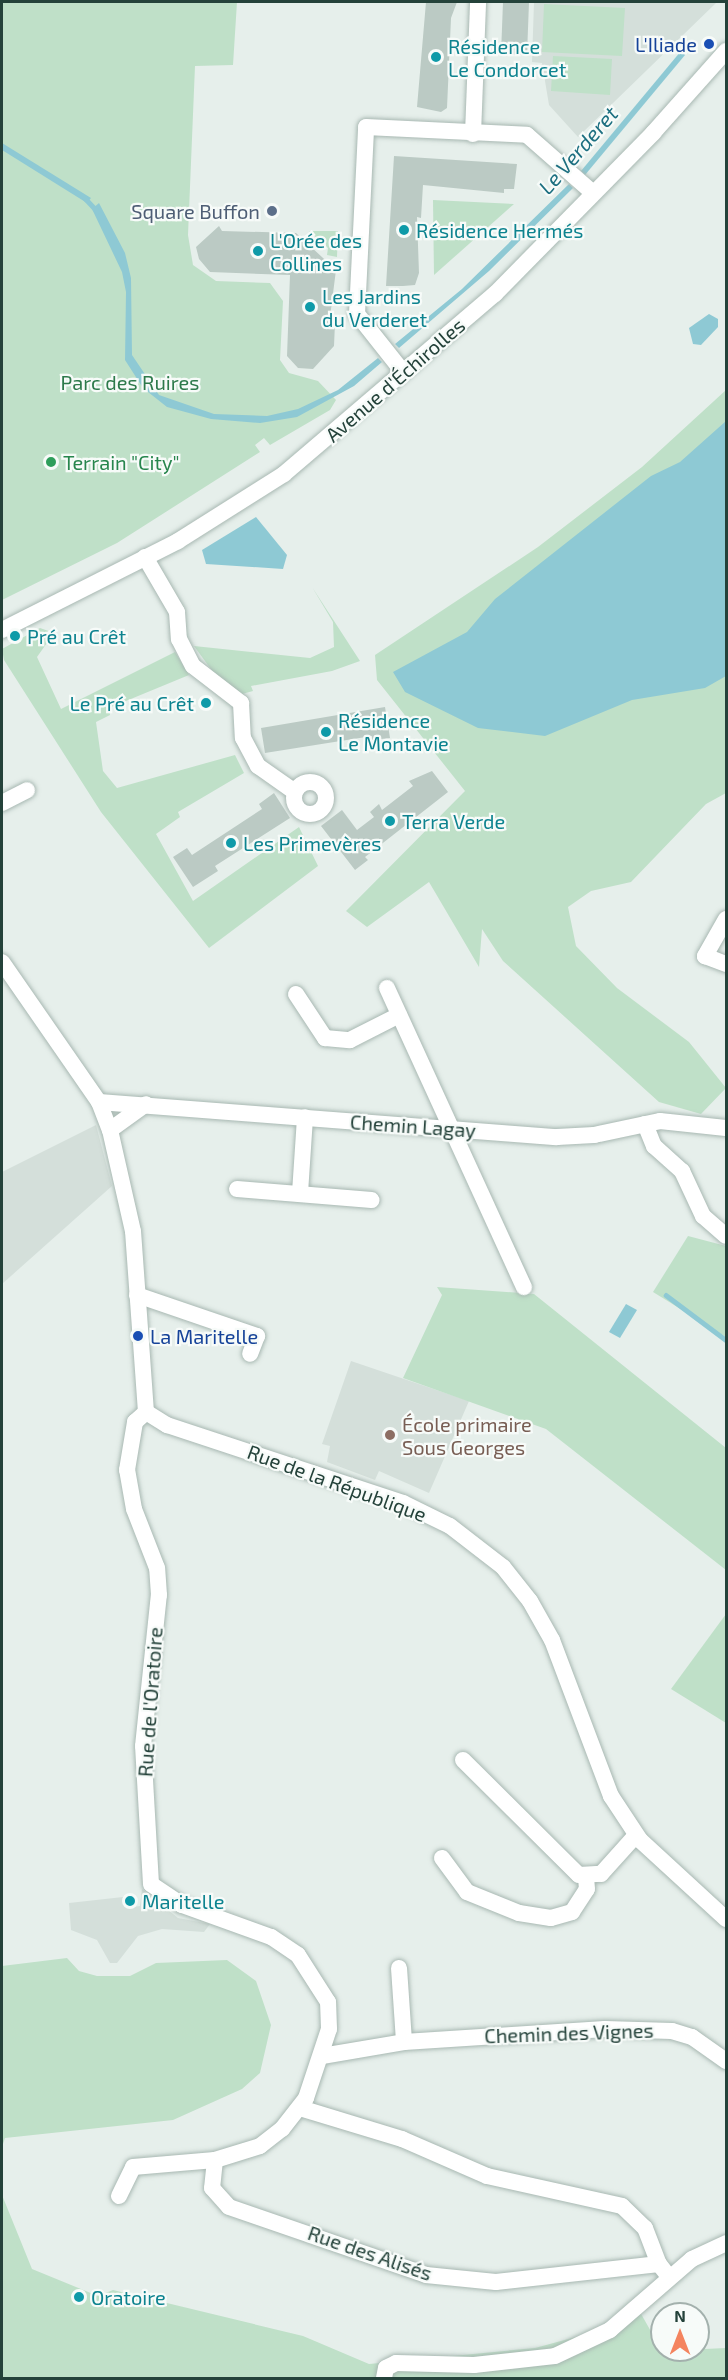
<!DOCTYPE html>
<meta charset="utf-8">
<style>
body{margin:0}
#map{position:relative;width:728px;height:2380px;overflow:hidden;background:#e6efeb;font-family:"Exo 2",sans-serif}
div>[style]{position:absolute}
.built>*{inset:0;background:#d4dfda}
.green>*{inset:0;background:#bfe0c8}
.water>*{inset:0;background:#8ec9d4}
.stream>*{height:4.5px;margin:-2.25px;padding:0 2.25px;transform-origin:2.25px;border-radius:2.25px;background:#8ec9d4}
.building>*{inset:0;background:#bbcac4}
.roads{filter:drop-shadow(0 0 2px #a8b8b2) drop-shadow(0 0 2px #a8b8b2)}
.minor>*{height:16px;margin:-8px;padding:0 8px;transform-origin:8px;border-radius:8px;background:#fff}
.minor>.ring{margin:-8px;padding:0;box-sizing:content-box;background:none;border:16px solid #fff;border-radius:50%}
.dots>*{width:16px;height:16px;translate:-50% -50%;box-sizing:border-box;border:3px solid #f7fbf9;border-radius:50%}
span{translate:-50% -50%;white-space:nowrap;text-align:center;line-height:1.15;-webkit-text-stroke:4.5px #f7fbf9;paint-order:stroke}
.transit-label{font-size:20px;color:#164399}
.right{translate:-100% -50%;text-align:right}
.left{translate:0 -50%;text-align:left}
.culture-label{font-size:20px;color:#0d838f}
.service-label{font-size:20px;color:#4e5e75}
.street-label{font-size:20px;color:#24423a}
.park-label{font-size:20px;color:#2d7a4b}
.leisure-label{font-size:20px;color:#27864d}
.education-label{font-size:20px;color:#785e54}
.water-label{font-size:21px;color:#1c6f80;font-style:italic}
.frame{position:absolute;inset:0;border:3px solid #24423a;pointer-events:none}
.north{position:absolute;left:650px;top:2302px;width:60px;height:60px;box-sizing:border-box;background:#f7fbf9;border:2px solid #a3b1ad;border-radius:50%;rotate:0deg;font-size:16px;font-weight:700;line-height:24px;text-align:center;color:#24423a}
.north::after{content:'';display:block;margin:auto;width:21px;height:27px;background:#f4845f;clip-path:polygon(50% 0,100% 100%,50% 72%,0 100%)}
</style>
<div id="map">
<div class="built">
<div style="clip-path:polygon(534px 2px,717px 2px,578px 137px,549px 105px,542px 63px,532px 62px)"></div>
<div style="clip-path:polygon(96px 1125px,112px 1186px,2px 1284px,2px 1172px)"></div>
<div style="clip-path:polygon(351px 1361px,469px 1401px,429px 1493px,379px 1471px,375px 1480px,327px 1462px,330px 1446px,322px 1444px)"></div>
<div style="clip-path:polygon(142px 1889px,178px 1918px,210px 1924px,204px 1932px,162px 1929px,138px 1936px,117px 1963px,110px 1963px,97px 1940px,71px 1930px,69px 1903px,123px 1897px,127px 1908px,140px 1906px)"></div>
</div>
<div class="green">
<div style="clip-path:polygon(2px 2px,237px 2px,233px 65px,195px 66px,188px 235px,193px 265px,216px 281px,270px 283px,283px 301px,280px 360px,289px 373px,318px 381px,336px 400px,330px 410px,270px 445px,264px 438px,255px 445px,260px 452px,117px 543px,2px 600px)"></div>
<div style="clip-path:polygon(544px 4px,625px 8px,622px 56px,542px 52px)"></div>
<div style="clip-path:polygon(553px 56px,612px 59px,610px 95px,551px 91px)"></div>
<div style="clip-path:polygon(433px 200px,514px 204px,434px 275px)"></div>
<div style="clip-path:polygon(309px 231px,338px 231px,337px 257px,327px 255px,328px 248px)"></div>
<div style="clip-path:polygon(726px 390px,726px 793px,706px 804px,631px 882px,591px 891px,568px 907px,576px 946px,617px 988px,689px 1042px,726px 1088px,701px 1114px,659px 1102px,503px 961px,482px 929px,479px 967px,429px 882px,367px 927px,346px 911px,465px 791px,377px 680px,375px 655px,538px 547px,642px 467px)"></div>
<div style="clip-path:polygon(312px 587px,360px 661px,332px 671px,251px 686px,253px 691px,242px 694px,213px 672px,194px 646px,310px 658px,334px 647px,333px 622px)"></div>
<div style="clip-path:polygon(40px 628px,54px 633px,37px 657px,61px 709px,175px 652px,189px 675px,109px 708px,110px 715px,96px 722px,103px 771px,117px 788px,235px 755px,244px 773px,178px 812px,180px 817px,156px 834px,193px 901px,299px 827px,318px 866px,209px 948px,101px 812px,4px 660px,2px 649px)"></div>
<div style="clip-path:polygon(688px 1236px,726px 1246px,726px 1337px,653px 1292px)"></div>
<div style="clip-path:polygon(437px 1287px,534px 1294px,726px 1448px,726px 1570px,546px 1429px,403px 1378px,442px 1295px)"></div>
<div style="clip-path:polygon(726px 1614px,726px 1723px,671px 1689px)"></div>
<div style="clip-path:polygon(67px 1958px,79px 1971px,97px 1976px,130px 1976px,156px 1963px,227px 1960px,256px 1981px,271px 2025px,260px 2073px,242px 2089px,173px 2120px,5px 2138px,2px 2147px,2px 1966px)"></div>
<div style="clip-path:polygon(2px 2195px,32px 2269px,98px 2296px,113px 2290px,303px 2336px,369px 2364px,535px 2348px,587px 2334px,640px 2312px,662px 2351px,726px 2348px,726px 2378px,2px 2378px)"></div>
</div>
<div class="water">
<div style="clip-path:polygon(681px 51px,685px 55px,585px 175px,581px 171px)"></div>
<div style="clip-path:polygon(2px 143px,91px 198px,87px 203px,2px 150px)"></div>
<div style="clip-path:polygon(569px 184px,573px 188px,489px 271px,399px 348px,395px 344px,462px 289px)"></div>
<div style="clip-path:polygon(99px 203px,125px 253px,131px 278px,132px 355px,159px 395px,214px 414px,267px 416px,298px 409px,338px 390px,378px 358px,382px 362px,354px 386px,297px 417px,260px 423px,211px 419px,167px 407px,143px 388px,125px 360px,126px 292px,122px 272px,92px 209px)"></div>
<div style="clip-path:polygon(709px 314px,718px 319px,718px 327px,701px 345px,693px 344px,689px 328px)"></div>
<div style="clip-path:polygon(726px 421px,726px 676px,705px 688px,632px 700px,545px 736px,478px 728px,405px 692px,393px 672px,467px 632px,495px 599px,651px 476px,680px 462px)"></div>
<div style="clip-path:polygon(256px 517px,287px 555px,283px 569px,206px 564px,202px 550px)"></div>
<div style="clip-path:polygon(626px 1304px,637px 1310px,620px 1338px,609px 1332px)"></div>
</div>
<div class="stream">
<div style="left:85px;top:198px;width:18px;rotate:47deg"></div>
<div style="left:666px;top:1295px;width:75px;rotate:36.9deg"></div>
</div>
<div class="building">
<div style="clip-path:polygon(426px 2px,457px 2px,451px 18px,447px 108px,441px 112px,417px 107px)"></div>
<div style="clip-path:polygon(503px 2px,529px 2px,527px 55px,501px 54px)"></div>
<div style="clip-path:polygon(394px 156px,517px 164px,514px 189px,504px 189px,504px 193px,423px 185px,421px 218px,417px 217px,419px 273px,415px 285px,403px 286px,386px 286px)"></div>
<div style="clip-path:polygon(219px 226px,222px 231px,296px 233px,336px 270px,330px 317px,335px 323px,334px 346px,313px 369px,298px 368px,287px 356px,290px 275px,210px 272px,199px 259px,196px 247px)"></div>
<div style="clip-path:polygon(385px 707px,390px 738px,372px 740px,372px 736px,265px 753px,261px 728px)"></div>
<div style="clip-path:polygon(432px 771px,448px 792px,365px 857px,368px 860px,355px 870px,321px 826px,342px 810px,357px 830px,374px 817px,370px 812px,379px 804px,382px 810px,413px 786px,409px 781px)"></div>
<div style="clip-path:polygon(274px 793px,290px 818px,215px 866px,218px 871px,193px 887px,173px 857px,187px 848px,192px 855px,262px 809px,259px 804px)"></div>
</div>
<div class="roads">
<div class="minor">
<div style="left:473px;top:134px;width:132px;rotate:-87.8deg"></div>
<div style="left:403px;top:372px;width:74px;rotate:-128.4deg"></div>
<div style="left:357px;top:314px;width:187px;rotate:-87.2deg"></div>
<div style="left:366px;top:127px;width:161px;rotate:2.8deg"></div>
<div style="left:527px;top:135px;width:88px;rotate:41.3deg"></div>
<div style="left:145px;top:557px;width:64px;rotate:59.8deg"></div>
<div style="left:177px;top:612px;width:27px;rotate:86deg"></div>
<div style="left:179px;top:639px;width:30px;rotate:63deg"></div>
<div style="left:193px;top:666px;width:61px;rotate:37.6deg"></div>
<div style="left:241px;top:703px;width:35px;rotate:87deg"></div>
<div style="left:243px;top:738px;width:32px;rotate:62deg"></div>
<div style="left:258px;top:766px;width:45px;rotate:35.1deg"></div>
<div style="left:2px;top:630px;width:197px;rotate:-26.8deg"></div>
<div style="left:178px;top:541px;width:125px;rotate:-32.3deg"></div>
<div style="left:284px;top:474px;width:277px;rotate:-40.5deg"></div>
<div style="left:495px;top:294px;width:226px;rotate:-45.5deg"></div>
<div style="left:653px;top:133px;width:110px;rotate:-48.3deg"></div>
<div class="ring" style="left:294px;top:782px;width:16px;height:16px"></div>
<div style="left:2px;top:803px;width:28px;rotate:-27deg"></div>
<div style="left:726px;top:919px;width:43px;rotate:119.6deg"></div>
<div style="left:705px;top:956px;width:22px;rotate:21deg"></div>
<div style="left:2px;top:962px;width:170px;rotate:55.3deg"></div>
<div style="left:99px;top:1102px;width:30px;rotate:69deg"></div>
<div style="left:110px;top:1130px;width:104px;rotate:77.2deg"></div>
<div style="left:133px;top:1231px;width:181px;rotate:85.9deg"></div>
<div style="left:146px;top:1412px;width:25px;rotate:32deg"></div>
<div style="left:167px;top:1425px;width:249px;rotate:18.3deg"></div>
<div style="left:403px;top:1503px;width:52px;rotate:26.1deg"></div>
<div style="left:450px;top:1526px;width:67px;rotate:37.7deg"></div>
<div style="left:503px;top:1567px;width:43px;rotate:51.5deg"></div>
<div style="left:530px;top:1601px;width:45px;rotate:60.6deg"></div>
<div style="left:552px;top:1640px;width:167px;rotate:69.3deg"></div>
<div style="left:611px;top:1796px;width:53px;rotate:56.6deg"></div>
<div style="left:640px;top:1840px;width:117px;rotate:42.6deg"></div>
<div style="left:387px;top:988px;width:329px;rotate:65.4deg"></div>
<div style="left:296px;top:994px;width:53px;rotate:56.6deg"></div>
<div style="left:325px;top:1038px;width:25px;rotate:5deg"></div>
<div style="left:350px;top:1040px;width:55px;rotate:-27deg"></div>
<div style="left:99px;top:1102px;width:459px;rotate:4.4deg"></div>
<div style="left:557px;top:1137px;width:37px;rotate:-3deg"></div>
<div style="left:594px;top:1135px;width:67px;rotate:-12deg"></div>
<div style="left:660px;top:1121px;width:66px;rotate:6.1deg"></div>
<div style="left:645px;top:1124px;width:24px;rotate:68deg"></div>
<div style="left:654px;top:1146px;width:38px;rotate:42deg"></div>
<div style="left:682px;top:1171px;width:50px;rotate:65deg"></div>
<div style="left:703px;top:1216px;width:30px;rotate:41deg"></div>
<div style="left:110px;top:1130px;width:44px;rotate:-35.8deg"></div>
<div style="left:237px;top:1189px;width:135px;rotate:4.7deg"></div>
<div style="left:300px;top:1193px;width:76px;rotate:-86.2deg"></div>
<div style="left:137px;top:1295px;width:127px;rotate:18.9deg"></div>
<div style="left:257px;top:1336px;width:19px;rotate:111deg"></div>
<div style="left:463px;top:1760px;width:163px;rotate:44.8deg"></div>
<div style="left:579px;top:1875px;width:22px;rotate:-3deg"></div>
<div style="left:601px;top:1874px;width:52px;rotate:-48.1deg"></div>
<div style="left:442px;top:1858px;width:42px;rotate:53.7deg"></div>
<div style="left:467px;top:1892px;width:56px;rotate:22deg"></div>
<div style="left:519px;top:1913px;width:32px;rotate:9deg"></div>
<div style="left:551px;top:1918px;width:22px;rotate:-16deg"></div>
<div style="left:572px;top:1912px;width:27px;rotate:-57deg"></div>
<div style="left:587px;top:1889px;width:11px;rotate:-95deg"></div>
<div style="left:399px;top:1968px;width:74px;rotate:86.1deg"></div>
<div style="left:322px;top:2056px;width:83px;rotate:-9.7deg"></div>
<div style="left:404px;top:2042px;width:201px;rotate:-3.7deg"></div>
<div style="left:605px;top:2029px;width:67px;rotate:1.7deg"></div>
<div style="left:672px;top:2031px;width:21px;rotate:17deg"></div>
<div style="left:692px;top:2037px;width:42px;rotate:35.2deg"></div>
<div style="left:300px;top:2108px;width:107px;rotate:16.9deg"></div>
<div style="left:402px;top:2139px;width:93px;rotate:23.5deg"></div>
<div style="left:487px;top:2176px;width:138px;rotate:12.5deg"></div>
<div style="left:622px;top:2206px;width:32px;rotate:44deg"></div>
<div style="left:645px;top:2228px;width:39px;rotate:69deg"></div>
<div style="left:215px;top:2160px;width:28px;rotate:96deg"></div>
<div style="left:212px;top:2188px;width:25px;rotate:48deg"></div>
<div style="left:229px;top:2207px;width:208px;rotate:19deg"></div>
<div style="left:426px;top:2275px;width:70px;rotate:5.7deg"></div>
<div style="left:496px;top:2282px;width:164px;rotate:-6.3deg"></div>
<div style="left:659px;top:2264px;width:16px;rotate:52deg"></div>
<div style="left:119px;top:2196px;width:32px;rotate:-64deg"></div>
<div style="left:133px;top:2167px;width:82px;rotate:-4.9deg"></div>
<div style="left:215px;top:2160px;width:47px;rotate:-17.3deg"></div>
<div style="left:260px;top:2146px;width:28px;rotate:-38deg"></div>
<div style="left:282px;top:2129px;width:39px;rotate:-52deg"></div>
<div style="left:306px;top:2098px;width:73px;rotate:-71.6deg"></div>
<div style="left:329px;top:2029px;width:27px;rotate:-92deg"></div>
<div style="left:328px;top:2002px;width:56px;rotate:-122.6deg"></div>
<div style="left:298px;top:1955px;width:32px;rotate:-146deg"></div>
<div style="left:271px;top:1937px;width:95px;rotate:-160.2deg"></div>
<div style="left:182px;top:1905px;width:37px;rotate:-146deg"></div>
<div style="left:151px;top:1884px;width:138px;rotate:-93.3deg"></div>
<div style="left:143px;top:1746px;width:152px;rotate:-84deg"></div>
<div style="left:159px;top:1595px;width:27px;rotate:-94deg"></div>
<div style="left:157px;top:1568px;width:63px;rotate:-111.3deg"></div>
<div style="left:134px;top:1509px;width:40px;rotate:-100deg"></div>
<div style="left:127px;top:1470px;width:49px;rotate:-80.5deg"></div>
<div style="left:135px;top:1422px;width:15px;rotate:-42deg"></div>
<div style="left:384px;top:2378px;width:10px;rotate:-79deg"></div>
<div style="left:386px;top:2368px;width:11px;rotate:-27deg"></div>
<div style="left:396px;top:2363px;width:78px;rotate:1.5deg"></div>
<div style="left:474px;top:2365px;width:81px;rotate:-6.3deg"></div>
<div style="left:555px;top:2356px;width:61px;rotate:-25.3deg"></div>
<div style="left:610px;top:2330px;width:108px;rotate:-40.9deg"></div>
<div style="left:692px;top:2259px;width:38px;rotate:-25deg"></div>
</div>
</div>
<div class="dots">
<div style="left:709px;top:44px;background:#1a4fb4"></div>
<div style="left:436px;top:57px;background:#0f9aa8"></div>
<div style="left:272px;top:211px;background:#5c6f8a"></div>
<div style="left:404px;top:230px;background:#0f9aa8"></div>
<div style="left:258px;top:251px;background:#0f9aa8"></div>
<div style="left:310px;top:307px;background:#0f9aa8"></div>
<div style="left:51px;top:462px;background:#2e9e5b"></div>
<div style="left:15px;top:636px;background:#0f9aa8"></div>
<div style="left:206px;top:703px;background:#0f9aa8"></div>
<div style="left:326px;top:732px;background:#0f9aa8"></div>
<div style="left:390px;top:821px;background:#0f9aa8"></div>
<div style="left:231px;top:843px;background:#0f9aa8"></div>
<div style="left:138px;top:1336px;background:#1a4fb4"></div>
<div style="left:390px;top:1435px;background:#8d6e63"></div>
<div style="left:130px;top:1901px;background:#0f9aa8"></div>
<div style="left:79px;top:2297px;background:#0f9aa8"></div>
</div>
<div class="transit-label">
<span class="right" style="left:697px;top:44px">L'Iliade</span>
<span class="left" style="left:150px;top:1336px">La Maritelle</span>
</div>
<div class="culture-label">
<span class="left" style="left:448px;top:58px">Résidence<br>Le Condorcet</span>
<span class="left" style="left:416px;top:230px">Résidence Hermés</span>
<span class="left" style="left:270px;top:252px">L'Orée des<br>Collines</span>
<span class="left" style="left:322px;top:308px">Les Jardins<br>du Verderet</span>
<span class="left" style="left:27px;top:636px">Pré au Crêt</span>
<span class="right" style="left:194px;top:703px">Le Pré au Crêt</span>
<span class="left" style="left:338px;top:732px">Résidence<br>Le Montavie</span>
<span class="left" style="left:402px;top:821px">Terra Verde</span>
<span class="left" style="left:243px;top:843px">Les Primevères</span>
<span class="left" style="left:142px;top:1901px">Maritelle</span>
<span class="left" style="left:91px;top:2297px">Oratoire</span>
</div>
<div class="service-label">
<span class="right" style="left:260px;top:211px">Square Buffon</span>
</div>
<div class="street-label">
<span style="left:395px;top:380px;rotate:-41deg">Avenue d'Échirolles</span>
<span style="left:413px;top:1126px;rotate:4deg">Chemin Lagay</span>
<span style="left:337px;top:1483px;rotate:20deg">Rue de la République</span>
<span style="left:150px;top:1702px;rotate:-86deg">Rue de l'Oratoire</span>
<span style="left:569px;top:2033px;rotate:-2deg">Chemin des Vignes</span>
<span style="left:370px;top:2253px;rotate:19deg">Rue des Alisés</span>
</div>
<div class="park-label">
<span style="left:130px;top:382px">Parc des Ruires</span>
</div>
<div class="leisure-label">
<span class="left" style="left:63px;top:462px">Terrain "City"</span>
</div>
<div class="education-label">
<span class="left" style="left:402px;top:1436px">École primaire<br>Sous Georges</span>
</div>
<div class="water-label">
<span style="left:578px;top:150px;rotate:-49deg">Le Verderet</span>
</div>
<div class="frame"></div>
<div class="north">N</div>
</div>
